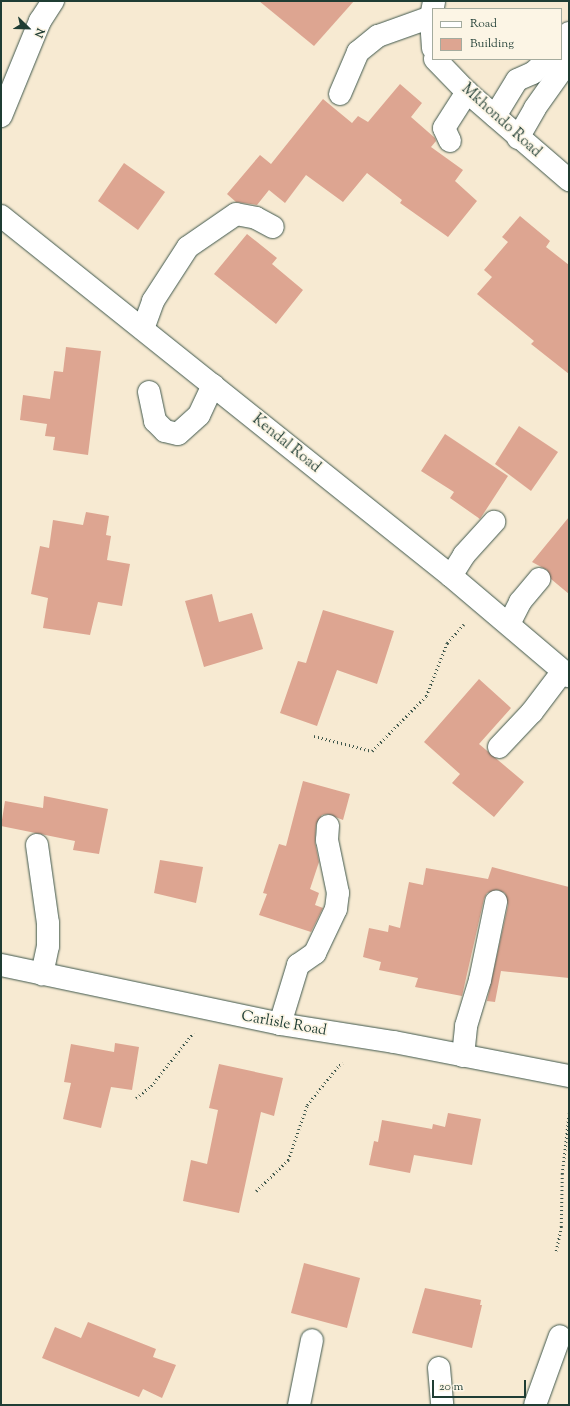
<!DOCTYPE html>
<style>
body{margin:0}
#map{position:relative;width:570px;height:1406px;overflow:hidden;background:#f7ead2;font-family:"Sorts Mill Goudy",serif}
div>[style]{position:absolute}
.building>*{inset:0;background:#dda591}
.path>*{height:2.5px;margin-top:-1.25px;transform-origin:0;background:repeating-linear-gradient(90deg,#3f574c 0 1px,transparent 0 4px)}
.roads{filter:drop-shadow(0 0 1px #3f574c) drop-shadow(0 0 1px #3f574c)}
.minor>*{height:22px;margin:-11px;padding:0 11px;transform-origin:11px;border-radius:11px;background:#fff}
.secondary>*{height:22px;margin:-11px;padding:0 11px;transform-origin:11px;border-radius:11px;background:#fff}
span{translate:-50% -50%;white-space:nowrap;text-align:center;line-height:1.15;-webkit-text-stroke:3.5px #fcf5e5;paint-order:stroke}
.street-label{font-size:15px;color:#1f3d34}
.frame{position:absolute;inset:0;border:2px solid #1f3d34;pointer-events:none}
.legend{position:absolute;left:432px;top:8px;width:130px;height:52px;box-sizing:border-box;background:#fcf5e5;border:1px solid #a4ab9e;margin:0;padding:5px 7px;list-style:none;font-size:12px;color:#1f3d34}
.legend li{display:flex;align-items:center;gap:8px;height:20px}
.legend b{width:20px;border:1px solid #a4ab9e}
.north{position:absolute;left:8px;top:8px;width:40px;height:40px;-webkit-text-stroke:3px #fcf5e5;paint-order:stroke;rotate:113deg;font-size:11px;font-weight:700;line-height:16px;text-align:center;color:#1f3d34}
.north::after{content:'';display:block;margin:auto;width:14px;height:18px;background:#1f3d34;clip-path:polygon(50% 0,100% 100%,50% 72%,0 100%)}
.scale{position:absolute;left:432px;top:1380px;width:94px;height:18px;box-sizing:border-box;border:2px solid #1f3d34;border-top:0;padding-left:5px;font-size:12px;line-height:14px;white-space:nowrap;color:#1f3d34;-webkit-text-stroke:3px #fcf5e5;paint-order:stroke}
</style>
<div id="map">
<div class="building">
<div style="clip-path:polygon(259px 1px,354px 1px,314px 46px)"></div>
<div style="clip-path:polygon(400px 84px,422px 103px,411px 117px,435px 138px,436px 141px,431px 147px,463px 170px,455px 181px,477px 201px,448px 237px,400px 203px,402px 200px,367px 173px,343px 202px,306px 175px,285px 203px,269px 190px,257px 205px,236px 202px,227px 194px,260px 155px,271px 164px,323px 99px,352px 123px,358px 116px,368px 122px)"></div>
<div style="clip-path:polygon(124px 163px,165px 192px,138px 230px,98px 201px)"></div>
<div style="clip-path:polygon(520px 216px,550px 241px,546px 247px,569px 265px,569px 374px,531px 344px,534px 341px,477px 294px,492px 277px,484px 270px,508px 242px,502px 237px)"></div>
<div style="clip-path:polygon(247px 234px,277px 258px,272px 264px,303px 290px,276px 324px,214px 274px)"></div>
<div style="clip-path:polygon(66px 347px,101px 351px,88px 455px,53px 450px,55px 437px,45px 436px,47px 424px,20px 420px,23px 395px,50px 399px,54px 371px,63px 372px)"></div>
<div style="clip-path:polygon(519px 426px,558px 452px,531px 491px,495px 464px)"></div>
<div style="clip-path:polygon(445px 434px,508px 476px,480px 519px,450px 498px,454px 492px,421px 471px)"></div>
<div style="clip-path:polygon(86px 512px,109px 516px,106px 535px,111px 536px,107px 560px,130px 564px,122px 606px,98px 602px,90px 635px,43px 628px,48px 598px,31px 594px,40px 546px,49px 548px,53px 520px,83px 525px)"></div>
<div style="clip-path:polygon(569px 517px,569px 594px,551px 579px,547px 570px,532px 562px)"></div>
<div style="clip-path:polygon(212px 594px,219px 622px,252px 613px,263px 649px,204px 667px,185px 601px)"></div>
<div style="clip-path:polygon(323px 610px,394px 631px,377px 684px,337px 670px,317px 726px,280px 713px,298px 661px,306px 663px)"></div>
<div style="clip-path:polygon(479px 679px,511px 708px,479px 744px,524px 782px,494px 817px,452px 783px,460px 774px,424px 742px)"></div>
<div style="clip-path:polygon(303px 781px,350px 794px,343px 820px,328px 814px,322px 815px,316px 825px,315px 842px,319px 862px,310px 889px,319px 893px,315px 905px,323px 908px,311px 932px,259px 915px,267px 894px,263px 893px,279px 844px,286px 846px)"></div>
<div style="clip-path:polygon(44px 796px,108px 809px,99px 854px,73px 850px,75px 841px,1px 826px,5px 801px,43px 808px)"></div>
<div style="clip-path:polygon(160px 860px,203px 867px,196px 903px,154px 893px)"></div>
<div style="clip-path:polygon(492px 867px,569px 887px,569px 978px,501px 971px,495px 1002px,487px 1001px,508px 905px,505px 893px,498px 890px,487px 893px,484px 899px,462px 996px,415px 987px,418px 978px,379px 970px,381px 962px,363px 957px,369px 928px,388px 932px,389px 925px,400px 928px,409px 882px,423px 885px,426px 868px,488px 879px)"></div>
<div style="clip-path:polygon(115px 1043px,139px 1047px,132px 1090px,111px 1087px,101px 1128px,63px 1119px,71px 1083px,64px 1082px,71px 1044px,114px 1052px)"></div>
<div style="clip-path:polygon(219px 1064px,283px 1078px,274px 1116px,261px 1112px,239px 1213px,183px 1201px,191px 1160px,207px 1164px,218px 1110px,209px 1108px)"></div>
<div style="clip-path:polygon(448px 1113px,481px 1119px,472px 1165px,414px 1155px,410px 1173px,369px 1165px,374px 1141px,378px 1142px,382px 1120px,432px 1129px,433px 1124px,445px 1127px)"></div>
<div style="clip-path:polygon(304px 1263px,360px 1278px,347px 1328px,291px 1313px)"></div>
<div style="clip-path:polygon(425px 1288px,481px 1300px,480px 1305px,482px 1305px,472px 1348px,412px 1333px)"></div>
<div style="clip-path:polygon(88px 1322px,156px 1349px,153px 1357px,176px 1365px,162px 1398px,143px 1389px,139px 1397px,42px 1358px,55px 1327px,81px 1338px)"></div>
</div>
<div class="path">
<div style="left:314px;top:736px;width:60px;rotate:14.5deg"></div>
<div style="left:372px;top:751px;width:77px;rotate:-45.5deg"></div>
<div style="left:426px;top:696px;width:57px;rotate:-68.4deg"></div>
<div style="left:447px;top:643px;width:25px;rotate:-48deg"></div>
<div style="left:136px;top:1098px;width:19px;rotate:-39deg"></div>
<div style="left:151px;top:1086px;width:68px;rotate:-51.6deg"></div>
<div style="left:256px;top:1191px;width:45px;rotate:-44.1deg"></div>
<div style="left:288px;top:1160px;width:58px;rotate:-70.9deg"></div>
<div style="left:307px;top:1105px;width:51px;rotate:-51.3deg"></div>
<div style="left:339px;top:1065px;width:4px;rotate:-27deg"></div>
<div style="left:556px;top:1251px;width:25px;rotate:-78deg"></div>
<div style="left:561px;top:1227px;width:53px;rotate:-88.9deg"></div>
<div style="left:562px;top:1174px;width:61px;rotate:-83.5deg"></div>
</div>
<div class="roads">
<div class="minor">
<div style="left:561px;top:43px;width:13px;rotate:-51deg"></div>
<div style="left:433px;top:48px;width:31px;rotate:-94deg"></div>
<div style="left:431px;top:17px;width:16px;rotate:-79deg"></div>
<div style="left:435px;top:59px;width:46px;rotate:45.9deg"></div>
<div style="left:467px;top:92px;width:135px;rotate:40.8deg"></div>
<div style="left:340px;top:94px;width:46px;rotate:-66.8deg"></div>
<div style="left:358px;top:52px;width:26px;rotate:-39deg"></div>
<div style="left:378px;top:36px;width:56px;rotate:-19.7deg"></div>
<div style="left:495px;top:116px;width:42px;rotate:-58.6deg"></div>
<div style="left:517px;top:80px;width:17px;rotate:-24deg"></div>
<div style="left:533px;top:73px;width:21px;rotate:-43deg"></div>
<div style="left:518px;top:138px;width:34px;rotate:-60deg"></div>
<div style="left:535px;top:108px;width:59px;rotate:-54.7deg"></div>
<div style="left:450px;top:141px;width:14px;rotate:-115deg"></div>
<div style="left:444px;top:128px;width:43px;rotate:-57.4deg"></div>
<div style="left:1px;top:216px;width:576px;rotate:38.66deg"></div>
<div style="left:451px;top:576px;width:155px;rotate:40.3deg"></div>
<div style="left:143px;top:329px;width:30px;rotate:-70deg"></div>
<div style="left:153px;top:301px;width:64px;rotate:-57.1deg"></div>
<div style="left:188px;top:247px;width:58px;rotate:-34.5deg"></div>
<div style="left:236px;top:214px;width:20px;rotate:11deg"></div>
<div style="left:256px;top:218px;width:19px;rotate:28deg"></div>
<div style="left:149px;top:392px;width:30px;rotate:78deg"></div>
<div style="left:155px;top:421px;width:14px;rotate:45deg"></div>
<div style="left:165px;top:431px;width:13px;rotate:13deg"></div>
<div style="left:178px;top:434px;width:28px;rotate:-42deg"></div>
<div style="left:199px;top:415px;width:33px;rotate:-65deg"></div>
<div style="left:451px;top:576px;width:25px;rotate:-58deg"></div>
<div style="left:464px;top:555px;width:45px;rotate:-47.7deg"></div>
<div style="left:509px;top:624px;width:25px;rotate:-63deg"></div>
<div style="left:520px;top:602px;width:30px;rotate:-50deg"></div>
<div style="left:499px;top:747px;width:48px;rotate:-46.7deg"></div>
<div style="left:532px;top:712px;width:51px;rotate:-52.9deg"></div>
<div style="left:37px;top:845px;width:79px;rotate:82deg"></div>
<div style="left:48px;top:923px;width:23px;rotate:90deg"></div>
<div style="left:48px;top:946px;width:29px;rotate:102deg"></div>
<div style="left:1px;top:965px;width:285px;rotate:11.9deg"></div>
<div style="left:280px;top:1024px;width:115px;rotate:9deg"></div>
<div style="left:394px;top:1042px;width:178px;rotate:11deg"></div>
<div style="left:280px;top:1024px;width:62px;rotate:-73deg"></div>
<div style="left:298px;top:965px;width:21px;rotate:-35deg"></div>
<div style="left:315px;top:953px;width:49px;rotate:-64.5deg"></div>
<div style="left:336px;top:909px;width:16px;rotate:-83deg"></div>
<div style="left:338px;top:893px;width:54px;rotate:-101.7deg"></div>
<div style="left:327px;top:840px;width:14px;rotate:-86deg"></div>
<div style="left:463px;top:1056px;width:30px;rotate:-84deg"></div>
<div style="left:466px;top:1026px;width:48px;rotate:-73.1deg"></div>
<div style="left:480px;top:980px;width:80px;rotate:-78.4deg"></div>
<div style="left:439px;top:1368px;width:37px;rotate:85deg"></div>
<div style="left:299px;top:1405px;width:66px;rotate:-78.7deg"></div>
<div style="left:535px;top:1405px;width:73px;rotate:-70.1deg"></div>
</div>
<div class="secondary">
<div style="left:1px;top:116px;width:103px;rotate:-67.7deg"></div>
<div style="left:40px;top:21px;width:24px;rotate:-57deg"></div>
</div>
</div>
<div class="street-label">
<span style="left:501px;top:121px;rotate:42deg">Mkhondo Road</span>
<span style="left:286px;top:444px;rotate:39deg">Kendal Road</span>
<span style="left:284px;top:1024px;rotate:10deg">Carlisle Road</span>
</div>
<div class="frame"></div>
<ul class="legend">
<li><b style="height:5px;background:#fff"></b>Road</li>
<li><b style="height:11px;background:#dda591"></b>Building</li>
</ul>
<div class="north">N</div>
<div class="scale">20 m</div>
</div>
